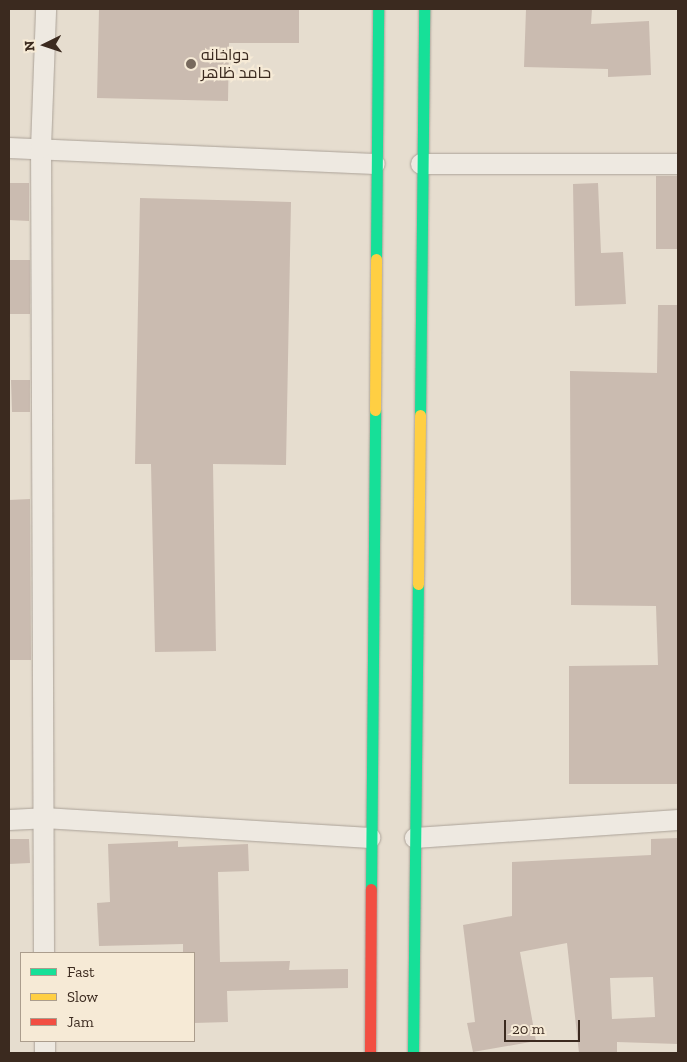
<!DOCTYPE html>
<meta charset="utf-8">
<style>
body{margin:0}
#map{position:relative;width:687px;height:1062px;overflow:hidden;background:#e6ddcf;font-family:"Zilla Slab",Cairo,serif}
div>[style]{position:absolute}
.building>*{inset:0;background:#cabbb0}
.roads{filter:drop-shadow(0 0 1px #aba298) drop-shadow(0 0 1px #aba298)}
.street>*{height:20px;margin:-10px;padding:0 10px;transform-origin:10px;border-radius:10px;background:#eee9e1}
.fast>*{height:11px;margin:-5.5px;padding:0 5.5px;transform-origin:5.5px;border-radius:5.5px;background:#16e098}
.slow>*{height:11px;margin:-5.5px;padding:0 5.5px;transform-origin:5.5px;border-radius:5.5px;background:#ffcf43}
.jam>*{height:11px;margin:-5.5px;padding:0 5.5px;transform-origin:5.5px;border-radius:5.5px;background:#f24e42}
.dots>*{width:14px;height:14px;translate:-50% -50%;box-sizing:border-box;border:2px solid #f6ead6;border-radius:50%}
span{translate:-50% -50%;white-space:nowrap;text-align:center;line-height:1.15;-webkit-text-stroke:4.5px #f6ead6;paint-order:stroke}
.poi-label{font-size:16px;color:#3b2a1f}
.left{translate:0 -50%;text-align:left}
.frame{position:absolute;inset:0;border:10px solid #3b2a1f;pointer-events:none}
.legend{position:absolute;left:20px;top:952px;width:175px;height:90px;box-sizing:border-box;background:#f6ead6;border:1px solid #ab9d8d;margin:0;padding:6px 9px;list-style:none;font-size:15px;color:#3b2a1f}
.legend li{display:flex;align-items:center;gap:10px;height:25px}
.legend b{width:25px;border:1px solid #ab9d8d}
.north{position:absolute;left:20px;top:20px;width:50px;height:50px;-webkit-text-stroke:4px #f6ead6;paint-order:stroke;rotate:266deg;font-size:14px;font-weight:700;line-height:20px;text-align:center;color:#3b2a1f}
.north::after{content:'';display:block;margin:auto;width:18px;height:22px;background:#3b2a1f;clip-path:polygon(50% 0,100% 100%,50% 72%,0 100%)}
.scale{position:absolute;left:504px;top:1020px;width:76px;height:22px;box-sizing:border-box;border:2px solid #3b2a1f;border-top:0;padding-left:6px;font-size:15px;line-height:18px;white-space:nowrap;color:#3b2a1f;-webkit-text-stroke:4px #f6ead6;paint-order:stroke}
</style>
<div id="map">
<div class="building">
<div style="clip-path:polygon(99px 9px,299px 9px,299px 43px,229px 43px,228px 101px,97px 98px)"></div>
<div style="clip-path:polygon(526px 9px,592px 9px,591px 24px,649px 21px,651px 75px,608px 77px,608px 69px,524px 67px)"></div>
<div style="clip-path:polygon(656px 176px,678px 176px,678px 249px,656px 249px)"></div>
<div style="clip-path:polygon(9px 183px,29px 183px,29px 221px,9px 220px)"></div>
<div style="clip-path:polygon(598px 183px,601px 253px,623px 252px,626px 304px,575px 306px,573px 184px)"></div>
<div style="clip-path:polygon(140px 198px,291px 202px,286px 465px,213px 464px,216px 651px,155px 652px,151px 464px,135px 464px)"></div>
<div style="clip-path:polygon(9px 260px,30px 260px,30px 314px,9px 314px)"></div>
<div style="clip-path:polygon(658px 305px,678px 305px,678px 784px,569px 784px,569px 666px,658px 665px,656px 606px,571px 605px,570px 371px,657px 373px)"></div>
<div style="clip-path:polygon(11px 380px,30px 380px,30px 412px,12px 412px)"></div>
<div style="clip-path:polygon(30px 499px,31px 660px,9px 660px,9px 500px)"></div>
<div style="clip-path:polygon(evenodd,678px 838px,678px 1044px,617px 1042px,617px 1053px,579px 1053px,567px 943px,520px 952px,536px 1041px,473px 1052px,467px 1023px,475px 1022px,463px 925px,512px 916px,512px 862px,651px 855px,651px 839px,678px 838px,653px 977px,655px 1017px,612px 1019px,610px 978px,653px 977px)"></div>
<div style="clip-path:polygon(9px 839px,29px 839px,30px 863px,9px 864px)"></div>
<div style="clip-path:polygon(178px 841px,178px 847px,248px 844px,249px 871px,218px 872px,220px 962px,290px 961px,289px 970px,348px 969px,348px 988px,227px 991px,228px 1022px,194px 1023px,194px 953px,183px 953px,183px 944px,99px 946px,97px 903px,110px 902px,108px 844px)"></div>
</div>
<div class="roads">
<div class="street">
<div style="left:9px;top:148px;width:366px;rotate:2.5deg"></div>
<div style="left:421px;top:164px;width:257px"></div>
<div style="left:9px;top:820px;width:35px;rotate:-3deg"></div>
<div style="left:44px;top:818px;width:327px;rotate:3.5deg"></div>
<div style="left:415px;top:838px;width:264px;rotate:-3.9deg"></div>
<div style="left:44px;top:953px;width:805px;rotate:-90.21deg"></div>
<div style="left:41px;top:148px;width:139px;rotate:-87.9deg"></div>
<div style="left:45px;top:1041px;width:12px;rotate:90deg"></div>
</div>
<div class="fast">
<div style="left:376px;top:259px;width:250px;rotate:-89.5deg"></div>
<div style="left:420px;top:415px;width:406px;rotate:-89.4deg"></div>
<div style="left:371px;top:889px;width:479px;rotate:-89.5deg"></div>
<div style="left:413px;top:1053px;width:469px;rotate:-89.4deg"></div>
</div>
<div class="slow">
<div style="left:375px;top:410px;width:151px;rotate:-89.6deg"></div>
<div style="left:418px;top:584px;width:169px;rotate:-89.3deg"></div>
</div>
<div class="jam">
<div style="left:370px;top:1053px;width:164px;rotate:-89.7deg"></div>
</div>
</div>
<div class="dots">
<div style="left:191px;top:64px;background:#77695d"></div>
</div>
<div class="poi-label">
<span class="left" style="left:201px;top:64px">دواخانه<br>حامد ظاهر</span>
</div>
<div class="frame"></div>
<ul class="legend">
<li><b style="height:6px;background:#16e098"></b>Fast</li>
<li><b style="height:6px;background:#ffcf43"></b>Slow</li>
<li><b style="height:6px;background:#f24e42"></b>Jam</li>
</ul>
<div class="north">N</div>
<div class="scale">20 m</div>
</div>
